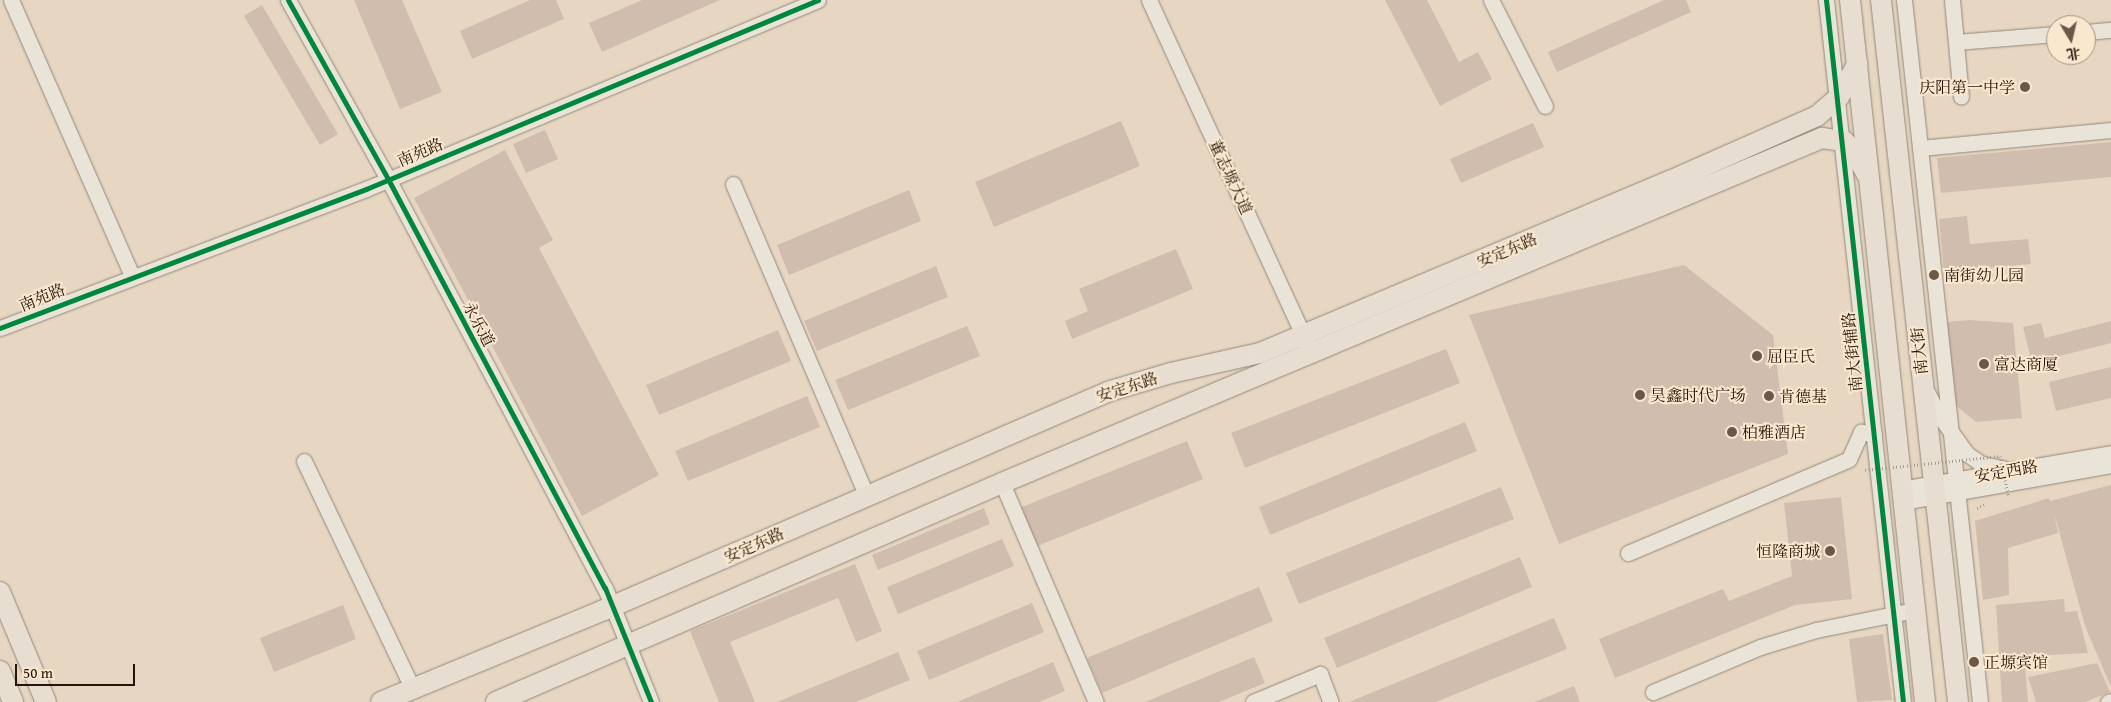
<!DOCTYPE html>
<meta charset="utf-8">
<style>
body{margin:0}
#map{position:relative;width:2111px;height:702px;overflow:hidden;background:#e7d7c2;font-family:"Gentium Book Plus","Noto Serif SC",serif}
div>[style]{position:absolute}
.building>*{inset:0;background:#d1bdae}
.path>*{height:3px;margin-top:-1.5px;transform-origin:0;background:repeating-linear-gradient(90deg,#a59c93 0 1px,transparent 0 3.5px)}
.roads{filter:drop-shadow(0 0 1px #93887b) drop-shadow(0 0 1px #93887b)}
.minor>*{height:15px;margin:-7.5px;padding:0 7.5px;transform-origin:7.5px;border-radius:7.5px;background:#eae3d8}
.major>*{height:20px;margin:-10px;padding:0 10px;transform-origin:10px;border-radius:10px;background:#e7ded1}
.path-bridge>*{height:3px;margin-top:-1.5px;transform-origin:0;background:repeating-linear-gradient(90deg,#a59c93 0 1px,transparent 0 3.5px)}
.cycleway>*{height:5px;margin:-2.5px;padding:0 2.5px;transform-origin:2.5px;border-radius:2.5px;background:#00873e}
.dots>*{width:14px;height:14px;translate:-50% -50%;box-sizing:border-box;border:2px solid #f9e7ce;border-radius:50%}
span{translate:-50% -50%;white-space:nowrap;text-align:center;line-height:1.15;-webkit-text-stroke:4px #f9e7ce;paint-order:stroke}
.poi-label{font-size:16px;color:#271409}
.right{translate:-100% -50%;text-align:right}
.left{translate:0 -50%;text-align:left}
.street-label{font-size:16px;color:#271409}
.north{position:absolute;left:2046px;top:15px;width:50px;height:50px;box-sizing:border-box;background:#f9e7ce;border:1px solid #a5937f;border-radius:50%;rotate:171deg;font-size:14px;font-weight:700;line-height:20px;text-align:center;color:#271409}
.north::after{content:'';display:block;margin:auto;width:18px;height:22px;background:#6a584a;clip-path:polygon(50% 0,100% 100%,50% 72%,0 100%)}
.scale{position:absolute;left:15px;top:664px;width:120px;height:22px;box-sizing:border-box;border:2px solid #271409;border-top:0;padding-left:6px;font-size:15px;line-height:18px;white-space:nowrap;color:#271409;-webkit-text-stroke:4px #f9e7ce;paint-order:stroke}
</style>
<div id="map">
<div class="building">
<div style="clip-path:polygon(354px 0,402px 0,442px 92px,400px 109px)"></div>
<div style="clip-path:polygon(530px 0,556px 0,564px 19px,472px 59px,460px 31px)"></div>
<div style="clip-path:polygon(642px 0,720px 0,602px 52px,589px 23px)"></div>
<div style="clip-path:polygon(1385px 0,1427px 0,1459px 62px,1478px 52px,1492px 79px,1440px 106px)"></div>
<div style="clip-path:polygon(1664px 0,1686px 0,1691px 12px,1557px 72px,1548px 52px)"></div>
<div style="clip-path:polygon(262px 5px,338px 134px,320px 145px,244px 16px)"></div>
<div style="clip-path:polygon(1121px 121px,1140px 166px,994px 227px,975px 182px)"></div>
<div style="clip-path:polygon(1533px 123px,1544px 147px,1461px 183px,1450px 159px)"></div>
<div style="clip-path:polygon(545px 130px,558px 159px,526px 173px,513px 144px)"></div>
<div style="clip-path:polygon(2111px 142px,2111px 177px,1941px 193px,1937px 158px)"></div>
<div style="clip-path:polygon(505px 150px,553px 240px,539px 248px,659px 475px,582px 516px,414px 198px)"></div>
<div style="clip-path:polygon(909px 190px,921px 221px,789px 275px,777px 245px)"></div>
<div style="clip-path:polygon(1967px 216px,1970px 244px,2028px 239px,2031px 264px,1944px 272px,1939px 219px)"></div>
<div style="clip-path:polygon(1176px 249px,1193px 289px,1072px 339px,1065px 321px,1088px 311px,1079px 289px)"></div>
<div style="clip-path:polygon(1684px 265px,1773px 335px,1788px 454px,1559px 544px,1469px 315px)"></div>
<div style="clip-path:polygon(936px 266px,948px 297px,817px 351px,804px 321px)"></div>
<div style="clip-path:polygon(1969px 320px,2013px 323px,2022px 418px,1976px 422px,1955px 405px,1947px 322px)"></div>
<div style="clip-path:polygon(2111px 321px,2111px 343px,2032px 363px,2023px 327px,2041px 323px,2045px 338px)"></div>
<div style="clip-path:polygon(967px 326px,980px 356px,848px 410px,835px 380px)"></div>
<div style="clip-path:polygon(778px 330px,791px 361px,659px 415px,646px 385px)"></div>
<div style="clip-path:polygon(1446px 349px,1460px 383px,1245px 468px,1231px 433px)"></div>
<div style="clip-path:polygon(2111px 367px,2111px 398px,2056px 411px,2049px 382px)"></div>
<div style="clip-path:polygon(807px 396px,820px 427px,688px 481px,675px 451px)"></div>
<div style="clip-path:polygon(1465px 422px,1477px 451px,1270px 535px,1259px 507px)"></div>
<div style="clip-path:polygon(1187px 441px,1203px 479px,1035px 547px,1019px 508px)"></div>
<div style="clip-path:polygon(2111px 485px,2111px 687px,2085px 626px,2054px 513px,2058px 533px,2008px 548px,2009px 595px,1983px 600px,1975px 521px,2049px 498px,2050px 501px)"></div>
<div style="clip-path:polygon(1501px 487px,1514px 519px,1299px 604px,1286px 573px)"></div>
<div style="clip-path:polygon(1841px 497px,1852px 599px,1795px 605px,1615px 678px,1599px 639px,1723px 589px,1729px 601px,1792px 576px,1784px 503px)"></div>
<div style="clip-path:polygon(984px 508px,990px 524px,878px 570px,872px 555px)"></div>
<div style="clip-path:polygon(1002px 539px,1014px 566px,898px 614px,887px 587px)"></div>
<div style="clip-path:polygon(1520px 557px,1532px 587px,1337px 668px,1324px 638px)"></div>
<div style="clip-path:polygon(855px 564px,882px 631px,856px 642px,838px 598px,730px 642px,755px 702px,719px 702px,690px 631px)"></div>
<div style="clip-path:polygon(1259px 587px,1273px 621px,1102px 693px,1087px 658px)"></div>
<div style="clip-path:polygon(2064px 599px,2065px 612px,2077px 611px,2088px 653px,2024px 656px,2028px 702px,2002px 702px,1996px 605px)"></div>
<div style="clip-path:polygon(1032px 603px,1044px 632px,929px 680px,917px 651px)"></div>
<div style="clip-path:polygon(343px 605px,356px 639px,274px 672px,260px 638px)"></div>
<div style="clip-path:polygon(1554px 618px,1567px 649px,1436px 702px,1349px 702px)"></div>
<div style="clip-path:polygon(1883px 634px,1892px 700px,1857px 702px,1849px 639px)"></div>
<div style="clip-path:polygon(898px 652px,910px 680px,856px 702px,777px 702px)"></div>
<div style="clip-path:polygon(1254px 657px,1265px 683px,1219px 702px,1145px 702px)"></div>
<div style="clip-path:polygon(1053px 662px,1065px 691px,1039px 702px,957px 702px)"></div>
<div style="clip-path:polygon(2097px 663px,2110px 692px,2085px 702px,2036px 702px,2028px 677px)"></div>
<div style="clip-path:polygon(1574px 686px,1580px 702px,1534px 702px)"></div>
</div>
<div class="path">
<div style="left:1977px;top:508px;width:10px;rotate:-24deg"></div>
</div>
<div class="roads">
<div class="minor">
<div style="left:11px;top:0;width:301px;rotate:66.3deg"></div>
<div style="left:288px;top:0;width:205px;rotate:60.8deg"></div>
<div style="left:388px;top:179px;width:463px;rotate:62.1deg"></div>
<div style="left:605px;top:588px;width:123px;rotate:68deg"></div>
<div style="left:1149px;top:0;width:379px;rotate:65.3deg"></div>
<div style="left:1491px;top:0;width:119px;rotate:63deg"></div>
<div style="left:1826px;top:0;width:706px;rotate:83.74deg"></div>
<div style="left:1904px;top:0;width:706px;rotate:83.82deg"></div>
<div style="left:1952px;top:0;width:97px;rotate:84.7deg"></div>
<div style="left:2086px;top:32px;width:25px;rotate:-5deg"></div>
<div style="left:1956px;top:42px;width:100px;rotate:-4.6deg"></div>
<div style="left:1920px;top:148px;width:192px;rotate:-5.4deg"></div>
<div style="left:733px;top:184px;width:340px;rotate:66.8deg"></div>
<div style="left:0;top:328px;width:392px;rotate:-20.8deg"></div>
<div style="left:366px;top:189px;width:490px;rotate:-22.7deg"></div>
<div style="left:1927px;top:392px;width:30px;rotate:62deg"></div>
<div style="left:1941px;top:418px;width:44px;rotate:54.2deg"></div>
<div style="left:1967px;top:454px;width:18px;rotate:34deg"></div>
<div style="left:1982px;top:464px;width:21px;rotate:11deg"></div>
<div style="left:304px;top:461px;width:254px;rotate:64.5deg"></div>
<div style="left:1002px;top:483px;width:238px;rotate:66.8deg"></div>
<div style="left:1901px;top:489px;width:213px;rotate:-9.7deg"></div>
<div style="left:1902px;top:502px;width:212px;rotate:-10deg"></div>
<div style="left:1628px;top:553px;width:240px;rotate:-23deg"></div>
<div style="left:1849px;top:459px;width:30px;rotate:-66deg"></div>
<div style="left:1861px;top:432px;width:13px;rotate:9deg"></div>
<div style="left:1653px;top:692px;width:116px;rotate:-22.8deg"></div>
<div style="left:1760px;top:647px;width:59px;rotate:-16.9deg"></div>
<div style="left:1816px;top:630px;width:100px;rotate:-11.5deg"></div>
<div style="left:1253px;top:702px;width:73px;rotate:-22.7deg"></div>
<div style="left:1320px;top:674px;width:30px;rotate:69deg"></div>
<div style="left:2108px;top:702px;width:3px;rotate:-18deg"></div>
</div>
<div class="major">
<div style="left:1850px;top:0;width:706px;rotate:83.9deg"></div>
<div style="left:1881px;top:0;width:706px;rotate:83.74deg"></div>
<div style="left:0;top:592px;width:119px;rotate:67.3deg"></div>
<div style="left:0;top:671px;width:34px;rotate:67deg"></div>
<div style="left:381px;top:702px;width:241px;rotate:-22.4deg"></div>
<div style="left:604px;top:610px;width:551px;rotate:-23.4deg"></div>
<div style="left:1110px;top:391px;width:64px;rotate:-16.4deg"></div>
<div style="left:1171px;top:373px;width:91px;rotate:-12.7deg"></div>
<div style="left:1260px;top:353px;width:445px;rotate:-22.8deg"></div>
<div style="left:1670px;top:181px;width:161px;rotate:-23.9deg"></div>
<div style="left:1817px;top:116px;width:29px;rotate:-41deg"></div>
<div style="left:1839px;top:97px;width:38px;rotate:-61deg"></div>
<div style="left:496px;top:702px;width:551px;rotate:-23.4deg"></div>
<div style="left:1002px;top:483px;width:890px;rotate:-22.82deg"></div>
<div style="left:1822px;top:138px;width:22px;rotate:8deg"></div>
<div style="left:1844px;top:141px;width:15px;rotate:48deg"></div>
<div style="left:1854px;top:152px;width:30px;rotate:60deg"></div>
</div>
</div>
<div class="path-bridge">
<div style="left:1865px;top:470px;width:136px;rotate:-5.9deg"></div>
<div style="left:2000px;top:456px;width:40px;rotate:78deg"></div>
</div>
<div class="cycleway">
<div style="left:288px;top:0;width:205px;rotate:60.8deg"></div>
<div style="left:388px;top:179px;width:463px;rotate:62.1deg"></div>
<div style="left:605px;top:588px;width:123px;rotate:68deg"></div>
<div style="left:1826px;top:0;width:706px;rotate:83.74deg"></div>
<div style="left:0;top:328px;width:392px;rotate:-20.8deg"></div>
<div style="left:366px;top:189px;width:490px;rotate:-22.7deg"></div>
</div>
<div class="dots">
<div style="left:2025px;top:87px;background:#6a584a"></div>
<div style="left:1934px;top:275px;background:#6a584a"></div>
<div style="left:1757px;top:356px;background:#6a584a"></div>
<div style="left:1984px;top:364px;background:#6a584a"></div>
<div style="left:1640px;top:395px;background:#6a584a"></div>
<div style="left:1769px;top:396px;background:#6a584a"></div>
<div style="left:1732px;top:432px;background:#6a584a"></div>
<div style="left:1830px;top:551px;background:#6a584a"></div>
<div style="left:1974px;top:662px;background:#6a584a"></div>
</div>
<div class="poi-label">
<span class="right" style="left:2015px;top:87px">庆阳第一中学</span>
<span class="left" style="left:1944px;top:275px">南街幼儿园</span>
<span class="left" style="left:1767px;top:356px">屈臣氏</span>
<span class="left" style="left:1994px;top:364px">富达商厦</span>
<span class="left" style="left:1650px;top:395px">昊鑫时代广场</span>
<span class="left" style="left:1779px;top:396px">肯德基</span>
<span class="left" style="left:1742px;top:432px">柏雅酒店</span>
<span class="right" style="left:1820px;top:551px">恒隆商城</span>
<span class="left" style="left:1984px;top:662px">正塬宾馆</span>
</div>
<div class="street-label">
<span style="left:420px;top:152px;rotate:-23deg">南苑路</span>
<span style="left:1231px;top:177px;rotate:65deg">董志塬大道</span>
<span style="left:1507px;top:250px;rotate:-23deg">安定东路</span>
<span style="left:42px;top:297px;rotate:-22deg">南苑路</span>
<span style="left:479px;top:324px;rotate:62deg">永乐道</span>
<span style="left:1919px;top:351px;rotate:-96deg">南大街</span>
<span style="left:1852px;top:352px;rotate:-96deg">南大街辅路</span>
<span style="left:1127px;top:387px;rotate:-18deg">安定东路</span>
<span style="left:2006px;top:471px;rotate:-10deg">安定西路</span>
<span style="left:754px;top:545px;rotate:-24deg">安定东路</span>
</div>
<div class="north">北</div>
<div class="scale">50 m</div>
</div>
